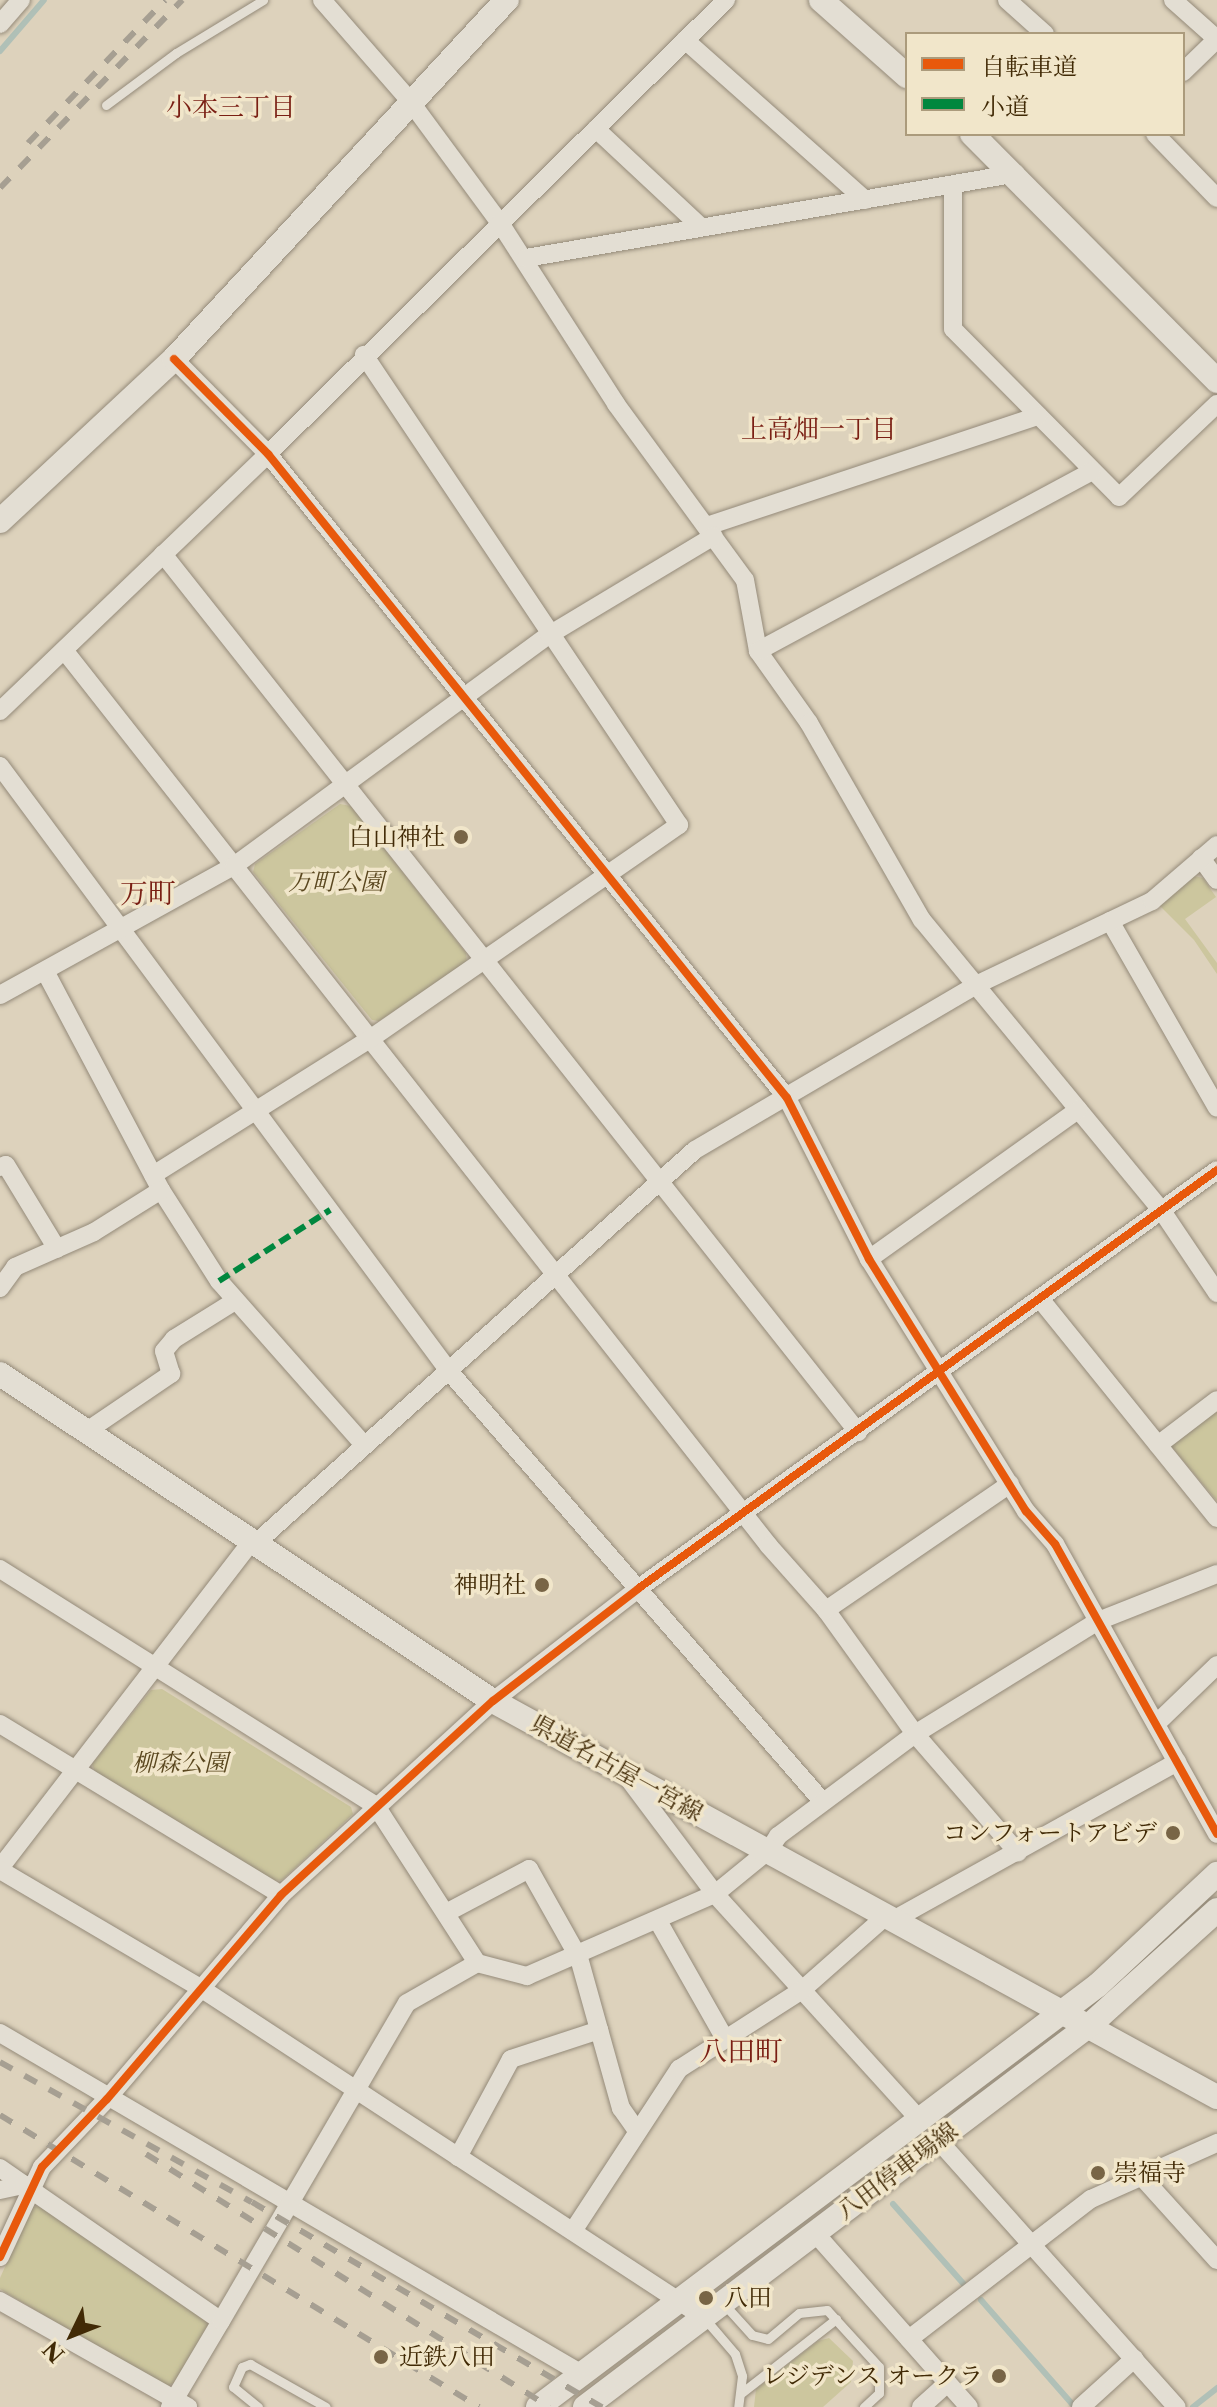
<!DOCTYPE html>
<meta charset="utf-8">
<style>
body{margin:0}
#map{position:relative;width:1217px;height:2407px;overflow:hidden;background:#ddd2bc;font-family:"Libre Caslon Text","Noto Serif JP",serif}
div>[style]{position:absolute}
.green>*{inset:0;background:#ccc69e}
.stream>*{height:6px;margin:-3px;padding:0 3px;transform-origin:3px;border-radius:3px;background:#b0c0b7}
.roads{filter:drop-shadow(0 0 2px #948a79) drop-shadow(0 0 2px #948a79)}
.lane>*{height:9px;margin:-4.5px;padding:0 4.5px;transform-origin:4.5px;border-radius:4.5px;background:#e3ded3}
.street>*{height:18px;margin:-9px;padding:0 9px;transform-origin:9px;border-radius:9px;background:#e3ded3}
.secondary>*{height:24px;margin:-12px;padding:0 12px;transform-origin:12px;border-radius:12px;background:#e3ded3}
.rail>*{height:6px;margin-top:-3px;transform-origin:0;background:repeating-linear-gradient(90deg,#a69f92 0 14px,transparent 0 28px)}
.quiet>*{height:6px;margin-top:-3px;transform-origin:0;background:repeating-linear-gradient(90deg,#00873e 0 12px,transparent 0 18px)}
.cycleway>*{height:8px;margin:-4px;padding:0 4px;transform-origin:4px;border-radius:4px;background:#e8590c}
.dots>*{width:22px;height:22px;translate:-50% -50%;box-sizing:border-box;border:4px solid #f1e6ca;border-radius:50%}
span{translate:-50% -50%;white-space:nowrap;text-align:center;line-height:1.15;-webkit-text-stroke:7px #f1e6ca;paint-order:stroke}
.poi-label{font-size:24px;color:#412a06}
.right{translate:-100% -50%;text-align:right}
.left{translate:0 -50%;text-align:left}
.park-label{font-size:24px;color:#5a471f;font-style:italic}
.street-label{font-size:24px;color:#412a06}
.neighbourhood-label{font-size:26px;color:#7a1f14}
.quarter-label{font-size:28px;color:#7a1f14}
.legend{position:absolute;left:905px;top:32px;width:280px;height:104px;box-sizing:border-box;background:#f1e6ca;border:2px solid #ab9b7c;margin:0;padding:10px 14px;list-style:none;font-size:24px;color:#412a06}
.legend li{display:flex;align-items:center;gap:16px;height:40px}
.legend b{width:40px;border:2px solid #ab9b7c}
.north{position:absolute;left:32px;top:2295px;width:80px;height:80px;-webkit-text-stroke:6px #f1e6ca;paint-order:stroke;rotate:227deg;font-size:22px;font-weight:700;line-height:32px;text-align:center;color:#412a06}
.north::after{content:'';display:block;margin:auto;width:28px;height:36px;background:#412a06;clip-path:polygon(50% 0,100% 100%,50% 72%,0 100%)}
</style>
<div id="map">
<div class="green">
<div style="clip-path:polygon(340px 804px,351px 806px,466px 953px,467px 963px,379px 1021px,372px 1020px,253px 872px,255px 864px)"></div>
<div style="clip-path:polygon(1194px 876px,1203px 878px,1216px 897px,1185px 919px,1217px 963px,1217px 974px,1194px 940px,1159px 905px)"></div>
<div style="clip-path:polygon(1217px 1408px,1217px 1501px,1170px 1445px)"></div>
<div style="clip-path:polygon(162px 1689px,351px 1807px,353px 1814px,282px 1880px,272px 1881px,95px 1772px,92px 1764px,151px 1690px)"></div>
<div style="clip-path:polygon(43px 2206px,209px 2323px,174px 2383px,164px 2387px,0 2289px,0 2278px,32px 2207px)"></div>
<div style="clip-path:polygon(829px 2338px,853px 2361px,851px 2382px,823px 2407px,754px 2407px,756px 2389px,818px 2341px)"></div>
</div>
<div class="stream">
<div style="left:0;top:51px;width:67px;rotate:-49.2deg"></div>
<div style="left:893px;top:2204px;width:106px;rotate:48.5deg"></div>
<div style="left:981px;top:2300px;width:138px;rotate:48.8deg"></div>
<div style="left:1193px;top:2407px;width:31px;rotate:-38deg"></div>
</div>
<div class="roads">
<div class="lane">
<div style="left:106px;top:105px;width:87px;rotate:-36.6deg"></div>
<div style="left:176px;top:53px;width:102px;rotate:-31.3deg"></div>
<div style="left:723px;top:2303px;width:43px;rotate:47.8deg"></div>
<div style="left:752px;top:2335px;width:16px;rotate:14deg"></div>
<div style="left:768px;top:2339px;width:40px;rotate:-40deg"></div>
<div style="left:799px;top:2313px;width:28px;rotate:-6deg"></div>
<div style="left:827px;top:2310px;width:77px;rotate:47.6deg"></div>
<div style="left:879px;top:2367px;width:26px;rotate:90deg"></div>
<div style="left:879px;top:2393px;width:21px;rotate:137deg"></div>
<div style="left:705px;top:2319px;width:46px;rotate:49.4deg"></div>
<div style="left:735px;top:2354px;width:23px;rotate:72deg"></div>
<div style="left:742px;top:2376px;width:31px;rotate:97deg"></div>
<div style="left:740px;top:2394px;width:122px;rotate:-38deg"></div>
<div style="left:258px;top:2407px;width:32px;rotate:-141deg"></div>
<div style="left:233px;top:2387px;width:22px;rotate:-66deg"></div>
<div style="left:242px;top:2367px;width:9px;rotate:-21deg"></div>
<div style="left:250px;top:2364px;width:87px;rotate:29.5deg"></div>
</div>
<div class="street">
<div style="left:322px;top:0;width:134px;rotate:48.9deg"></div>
<div style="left:410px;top:101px;width:152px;rotate:53.6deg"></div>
<div style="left:500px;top:223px;width:215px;rotate:57.3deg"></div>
<div style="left:616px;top:404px;width:218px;rotate:53.8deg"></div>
<div style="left:745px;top:580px;width:72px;rotate:79.6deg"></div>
<div style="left:758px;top:651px;width:88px;rotate:54.7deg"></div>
<div style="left:809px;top:723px;width:227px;rotate:60.2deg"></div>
<div style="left:922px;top:920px;width:377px;rotate:50.5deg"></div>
<div style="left:1162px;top:1211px;width:99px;rotate:56.1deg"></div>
<div style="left:1007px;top:0;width:51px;rotate:41.8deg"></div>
<div style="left:1173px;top:0;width:59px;rotate:41.6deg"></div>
<div style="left:0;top:24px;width:32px;rotate:-49deg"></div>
<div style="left:685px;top:40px;width:241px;rotate:41.6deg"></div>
<div style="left:1183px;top:72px;width:47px;rotate:-44.1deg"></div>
<div style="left:596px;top:129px;width:144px;rotate:43deg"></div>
<div style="left:1155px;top:134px;width:89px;rotate:45.9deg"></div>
<div style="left:953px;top:186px;width:143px;rotate:90deg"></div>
<div style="left:953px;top:329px;width:236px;rotate:45.3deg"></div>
<div style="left:1119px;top:497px;width:135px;rotate:-43.5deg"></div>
<div style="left:526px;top:258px;width:497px;rotate:-9.8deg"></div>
<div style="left:174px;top:359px;width:134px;rotate:45.3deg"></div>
<div style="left:268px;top:454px;width:827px;rotate:51.13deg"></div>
<div style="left:787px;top:1098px;width:181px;rotate:63deg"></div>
<div style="left:869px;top:1259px;width:297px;rotate:58.1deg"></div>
<div style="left:1026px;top:1511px;width:44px;rotate:48.7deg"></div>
<div style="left:1055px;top:1544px;width:332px;rotate:60.8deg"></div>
<div style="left:707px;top:526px;width:349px;rotate:-18.4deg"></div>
<div style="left:163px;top:554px;width:1120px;rotate:51.64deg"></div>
<div style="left:64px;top:650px;width:1140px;rotate:51.8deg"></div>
<div style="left:769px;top:1546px;width:86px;rotate:48.3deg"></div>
<div style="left:826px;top:1610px;width:153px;rotate:54.3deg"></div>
<div style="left:915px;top:1734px;width:157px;rotate:49.1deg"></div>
<div style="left:758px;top:651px;width:379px;rotate:-28.3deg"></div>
<div style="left:0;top:711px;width:371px;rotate:-43.8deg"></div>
<div style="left:268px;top:454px;width:645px;rotate:-44.75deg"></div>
<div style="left:0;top:766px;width:752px;rotate:53.43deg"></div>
<div style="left:448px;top:1370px;width:572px;rotate:49.04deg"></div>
<div style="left:1201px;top:858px;width:27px;rotate:54deg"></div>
<div style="left:1110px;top:921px;width:215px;rotate:60.2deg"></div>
<div style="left:45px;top:971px;width:248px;rotate:62.1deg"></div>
<div style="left:161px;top:1190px;width:108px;rotate:57.5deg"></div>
<div style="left:219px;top:1281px;width:219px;rotate:48.5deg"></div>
<div style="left:0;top:995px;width:267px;rotate:-28.9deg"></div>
<div style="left:234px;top:866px;width:391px;rotate:-36.3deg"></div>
<div style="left:549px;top:635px;width:192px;rotate:-31deg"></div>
<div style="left:0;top:1167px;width:6px;rotate:-18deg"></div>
<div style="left:6px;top:1165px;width:98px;rotate:58.7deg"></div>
<div style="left:153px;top:1175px;width:256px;rotate:-32.1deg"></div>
<div style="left:370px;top:1039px;width:376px;rotate:-34.7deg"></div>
<div style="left:679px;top:825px;width:566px;rotate:-123.83deg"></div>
<div style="left:869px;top:1259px;width:257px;rotate:-35.5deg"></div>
<div style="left:0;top:1288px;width:26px;rotate:-54deg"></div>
<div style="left:15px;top:1267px;width:86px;rotate:-23.9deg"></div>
<div style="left:94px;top:1232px;width:79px;rotate:-32.1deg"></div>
<div style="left:1041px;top:1300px;width:280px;rotate:51.1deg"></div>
<div style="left:87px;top:1431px;width:102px;rotate:-34.2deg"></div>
<div style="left:171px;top:1374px;width:24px;rotate:-107deg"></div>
<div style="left:164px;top:1351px;width:16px;rotate:-50deg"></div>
<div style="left:174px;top:1339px;width:72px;rotate:-31.9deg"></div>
<div style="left:1158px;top:1445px;width:74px;rotate:-37.3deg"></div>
<div style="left:256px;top:1543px;width:589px;rotate:-41.84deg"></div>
<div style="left:695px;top:1150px;width:326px;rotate:-30.4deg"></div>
<div style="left:976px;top:985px;width:195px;rotate:-25.5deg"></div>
<div style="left:1152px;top:901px;width:86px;rotate:-40.7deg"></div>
<div style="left:0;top:1569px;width:444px;rotate:32.2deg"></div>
<div style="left:376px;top:1806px;width:187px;rotate:57.2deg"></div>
<div style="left:826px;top:1610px;width:223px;rotate:-34.4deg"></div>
<div style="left:0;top:1724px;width:329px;rotate:31.3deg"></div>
<div style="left:1156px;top:1724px;width:85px;rotate:-44deg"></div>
<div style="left:628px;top:1778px;width:145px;rotate:53.1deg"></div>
<div style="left:715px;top:1894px;width:304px;rotate:47.8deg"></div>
<div style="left:0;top:1868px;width:413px;rotate:-52.4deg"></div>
<div style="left:0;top:1870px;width:234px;rotate:30.5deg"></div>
<div style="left:202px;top:1989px;width:599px;rotate:33.21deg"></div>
<div style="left:446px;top:1913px;width:94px;rotate:-27.9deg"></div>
<div style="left:529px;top:1869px;width:102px;rotate:60.7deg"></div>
<div style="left:579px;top:1958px;width:156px;rotate:74.4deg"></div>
<div style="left:621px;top:2108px;width:28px;rotate:55deg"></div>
<div style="left:895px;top:1919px;width:323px;rotate:-29.1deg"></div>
<div style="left:658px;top:1921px;width:136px;rotate:60.4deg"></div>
<div style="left:0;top:2033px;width:675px;rotate:30.37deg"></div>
<div style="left:938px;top:2140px;width:358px;rotate:48.2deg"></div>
<div style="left:458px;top:2157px;width:111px;rotate:-61.6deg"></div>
<div style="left:511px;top:2059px;width:93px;rotate:-18.2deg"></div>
<div style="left:0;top:2168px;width:29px;rotate:35deg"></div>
<div style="left:1142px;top:2177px;width:112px;rotate:47.9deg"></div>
<div style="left:0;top:2190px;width:25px;rotate:-12deg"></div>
<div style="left:24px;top:2185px;width:239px;rotate:34.6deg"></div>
<div style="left:221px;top:2321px;width:100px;rotate:120.7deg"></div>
<div style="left:573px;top:2231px;width:194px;rotate:-56.8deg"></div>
<div style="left:679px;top:2069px;width:146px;rotate:-32.7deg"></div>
<div style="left:802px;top:1990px;width:113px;rotate:-41.4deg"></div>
<div style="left:815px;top:2233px;width:232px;rotate:48.5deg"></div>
<div style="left:0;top:2257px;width:99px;rotate:-65deg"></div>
<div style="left:42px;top:2167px;width:94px;rotate:-46.3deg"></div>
<div style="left:107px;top:2099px;width:268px;rotate:-49.5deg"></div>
<div style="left:281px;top:1895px;width:287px;rotate:-42.5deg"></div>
<div style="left:493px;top:1701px;width:185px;rotate:-37.7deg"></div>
<div style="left:639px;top:1588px;width:713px;rotate:-35.87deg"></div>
<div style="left:0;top:2301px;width:216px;rotate:29.4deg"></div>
<div style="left:221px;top:2321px;width:368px;rotate:-59.7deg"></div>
<div style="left:407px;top:2003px;width:81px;rotate:-29.7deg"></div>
<div style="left:477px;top:1963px;width:52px;rotate:14.6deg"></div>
<div style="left:527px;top:1976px;width:205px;rotate:-23.6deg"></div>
<div style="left:715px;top:1894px;width:70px;rotate:-39.2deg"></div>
<div style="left:769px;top:1850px;width:17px;rotate:-57deg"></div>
<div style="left:778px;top:1836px;width:171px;rotate:-36.7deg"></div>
<div style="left:915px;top:1734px;width:215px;rotate:-31.7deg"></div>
<div style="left:1098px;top:1621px;width:128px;rotate:-21.6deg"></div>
<div style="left:909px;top:2339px;width:230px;rotate:-37.6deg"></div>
<div style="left:1091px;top:2199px;width:138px;rotate:-24deg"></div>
<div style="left:921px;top:2407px;width:36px;rotate:-42deg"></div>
<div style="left:1081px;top:2407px;width:72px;rotate:-42.2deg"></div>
</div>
<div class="secondary">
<div style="left:821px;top:0;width:115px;rotate:41.5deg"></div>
<div style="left:972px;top:134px;width:348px;rotate:45.2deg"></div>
<div style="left:0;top:521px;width:238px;rotate:-43deg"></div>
<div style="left:174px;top:359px;width:490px;rotate:-47.2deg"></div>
<div style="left:0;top:1374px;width:592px;rotate:33.56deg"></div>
<div style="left:493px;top:1701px;width:825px;rotate:28.68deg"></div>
<div style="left:538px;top:2407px;width:701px;rotate:-37deg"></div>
<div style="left:1098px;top:1985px;width:163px;rotate:-43deg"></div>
<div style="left:585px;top:2407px;width:635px;rotate:-37.12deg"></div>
<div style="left:1091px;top:2024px;width:170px;rotate:-42.1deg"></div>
</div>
</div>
<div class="rail">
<div style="left:28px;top:143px;width:198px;rotate:-46.2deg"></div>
<div style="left:0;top:188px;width:262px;rotate:-45.9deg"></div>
<div style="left:0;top:2062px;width:288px;rotate:29.1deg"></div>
<div style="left:252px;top:2202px;width:406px;rotate:30.4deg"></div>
<div style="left:0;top:2115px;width:561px;rotate:31.37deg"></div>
<div style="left:146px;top:2154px;width:476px;rotate:32.1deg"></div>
</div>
<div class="quiet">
<div style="left:219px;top:1281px;width:132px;rotate:-32.6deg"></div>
</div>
<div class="cycleway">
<div style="left:174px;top:359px;width:134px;rotate:45.3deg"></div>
<div style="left:268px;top:454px;width:827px;rotate:51.13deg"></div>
<div style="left:787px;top:1098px;width:181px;rotate:63deg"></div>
<div style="left:869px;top:1259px;width:297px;rotate:58.1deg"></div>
<div style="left:1026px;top:1511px;width:44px;rotate:48.7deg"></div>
<div style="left:1055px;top:1544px;width:332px;rotate:60.8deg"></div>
<div style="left:0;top:2257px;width:99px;rotate:-65deg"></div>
<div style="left:42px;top:2167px;width:94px;rotate:-46.3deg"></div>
<div style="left:107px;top:2099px;width:268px;rotate:-49.5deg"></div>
<div style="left:281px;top:1895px;width:287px;rotate:-42.5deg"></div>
<div style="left:493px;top:1701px;width:185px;rotate:-37.7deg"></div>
<div style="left:639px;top:1588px;width:713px;rotate:-35.87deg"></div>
</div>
<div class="dots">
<div style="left:461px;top:837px;background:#786546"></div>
<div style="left:542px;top:1585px;background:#786546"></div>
<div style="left:1173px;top:1833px;background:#786546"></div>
<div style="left:1098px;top:2173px;background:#786546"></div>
<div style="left:706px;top:2298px;background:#786546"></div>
<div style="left:381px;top:2357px;background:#786546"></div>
<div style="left:999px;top:2376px;background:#786546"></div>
</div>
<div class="poi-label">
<span class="right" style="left:445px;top:837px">白山神社</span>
<span class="right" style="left:526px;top:1585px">神明社</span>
<span class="right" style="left:1157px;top:1833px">コンフォートアビデ</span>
<span class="left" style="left:1114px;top:2173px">崇福寺</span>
<span class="left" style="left:724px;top:2298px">八田</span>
<span class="left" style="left:399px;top:2357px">近鉄八田</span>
<span class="right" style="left:983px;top:2376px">レジデンス オークラ</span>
</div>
<div class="park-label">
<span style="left:336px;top:882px">万町公園</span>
<span style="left:180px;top:1763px">柳森公園</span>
</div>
<div class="street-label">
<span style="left:617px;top:1768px;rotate:29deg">県道名古屋一宮線</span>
<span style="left:897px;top:2171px;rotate:-37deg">八田停車場線</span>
</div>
<div class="neighbourhood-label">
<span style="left:231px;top:108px">小本三丁目</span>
<span style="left:819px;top:430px">上高畑一丁目</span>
</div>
<div class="quarter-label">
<span style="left:148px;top:893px">万町</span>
<span style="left:741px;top:2051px">八田町</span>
</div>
<ul class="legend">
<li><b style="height:10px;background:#e8590c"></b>自転車道</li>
<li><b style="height:10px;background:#00873e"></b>小道</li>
</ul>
<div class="north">N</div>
</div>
